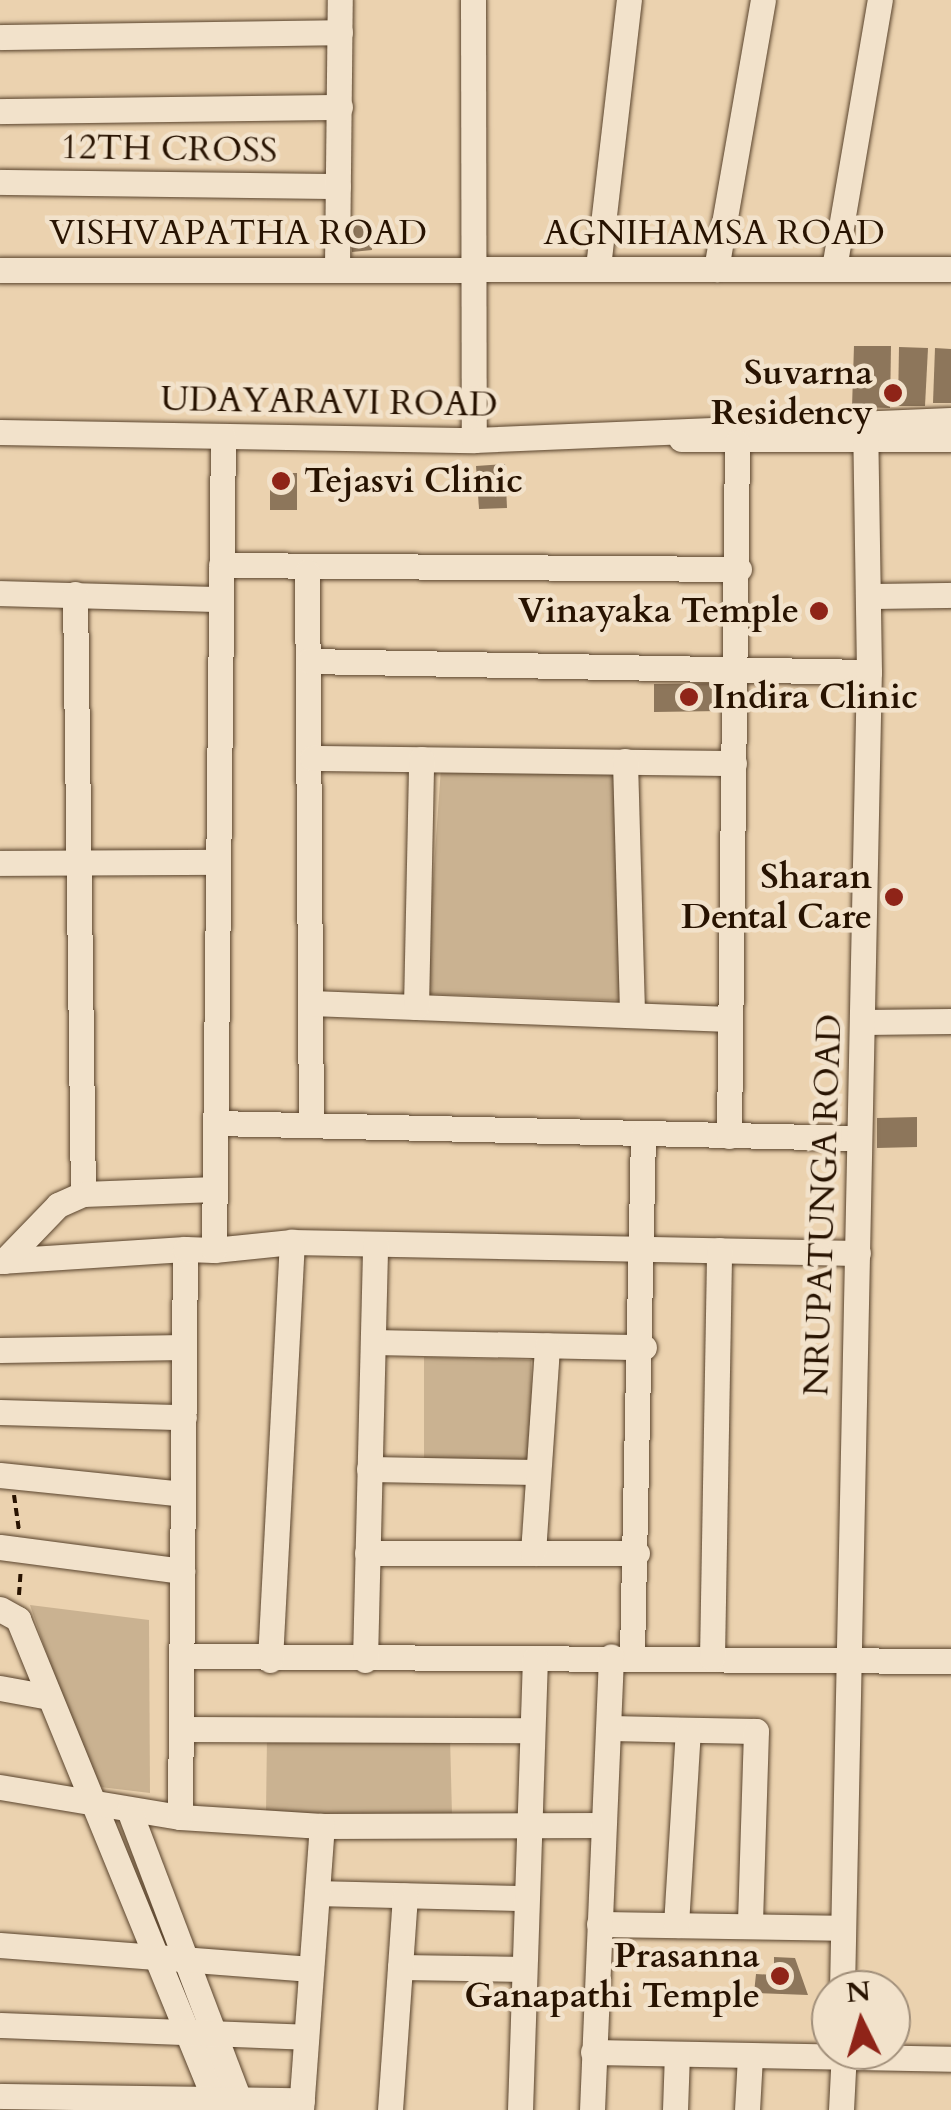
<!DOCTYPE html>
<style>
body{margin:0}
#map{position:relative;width:951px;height:2110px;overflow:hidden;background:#ebd2af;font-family:Cardo,serif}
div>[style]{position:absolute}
.green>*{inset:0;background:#cab291}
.building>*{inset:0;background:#8d765b}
.path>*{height:4px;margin-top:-2px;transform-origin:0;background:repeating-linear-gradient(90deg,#281301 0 8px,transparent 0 13px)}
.roads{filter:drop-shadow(0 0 2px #59432c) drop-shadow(0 0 2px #59432c)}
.minor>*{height:25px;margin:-12.5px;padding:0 12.5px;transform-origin:12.5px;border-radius:12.5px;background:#f2e2cb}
.dots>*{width:28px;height:28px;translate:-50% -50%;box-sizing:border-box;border:5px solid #f2e2cb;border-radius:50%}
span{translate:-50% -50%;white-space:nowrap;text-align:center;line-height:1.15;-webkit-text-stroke:9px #f2e2cb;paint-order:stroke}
.street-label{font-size:35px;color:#281301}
.poi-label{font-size:35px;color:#281301;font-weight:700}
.right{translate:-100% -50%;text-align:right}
.left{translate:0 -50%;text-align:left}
.north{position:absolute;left:811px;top:1970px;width:100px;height:100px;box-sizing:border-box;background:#f2e2cb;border:2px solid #a18f7a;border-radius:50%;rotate:355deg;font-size:28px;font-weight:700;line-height:40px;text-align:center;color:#281301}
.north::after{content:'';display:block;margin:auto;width:35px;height:45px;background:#8f2418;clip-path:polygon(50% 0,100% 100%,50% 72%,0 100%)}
</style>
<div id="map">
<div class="green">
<div style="clip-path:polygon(441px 768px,638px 775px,632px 1001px,425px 994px)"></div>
<div style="clip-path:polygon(424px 1357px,531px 1360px,534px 1463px,424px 1462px)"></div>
<div style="clip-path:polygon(30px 1605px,149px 1620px,150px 1793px,92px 1786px)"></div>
<div style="clip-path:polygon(267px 1737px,450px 1737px,452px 1815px,266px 1813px)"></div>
</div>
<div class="building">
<div style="clip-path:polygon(370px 223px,372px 250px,352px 252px,350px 225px)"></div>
<div style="clip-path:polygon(854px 346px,891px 346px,890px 408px,852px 407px)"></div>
<div style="clip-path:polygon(899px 347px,928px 348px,925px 406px,898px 406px)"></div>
<div style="clip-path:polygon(935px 348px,951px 349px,951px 403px,933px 403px)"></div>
<div style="clip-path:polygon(505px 464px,507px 508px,479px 509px,476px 466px)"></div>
<div style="clip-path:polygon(270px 473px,297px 473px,297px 510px,270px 510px)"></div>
<div style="clip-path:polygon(720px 683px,720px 711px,654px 712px,654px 684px)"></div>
<div style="clip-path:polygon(917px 1117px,917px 1147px,877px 1148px,877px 1118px)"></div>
<div style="clip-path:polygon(774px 1957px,795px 1958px,808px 1995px,754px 1993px,756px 1974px,774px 1975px)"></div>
</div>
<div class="path">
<div style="left:14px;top:1495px;width:35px;rotate:82deg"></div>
<div style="left:19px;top:1595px;width:26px;rotate:-86deg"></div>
</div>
<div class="roads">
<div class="minor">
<div style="left:473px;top:0;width:440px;rotate:89.9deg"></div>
<div style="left:0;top:37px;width:340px;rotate:-0.8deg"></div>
<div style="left:0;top:111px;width:340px;rotate:-0.7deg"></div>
<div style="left:0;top:182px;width:338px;rotate:0.7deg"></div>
<div style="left:337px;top:266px;width:266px;rotate:-89.4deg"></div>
<div style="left:598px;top:267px;width:269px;rotate:-83.4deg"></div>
<div style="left:834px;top:268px;width:272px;rotate:-80.3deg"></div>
<div style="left:716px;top:269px;width:273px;rotate:-80.1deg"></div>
<div style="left:0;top:270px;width:951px;rotate:-0.06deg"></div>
<div style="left:0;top:432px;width:474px;rotate:1deg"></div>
<div style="left:474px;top:440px;width:477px;rotate:-2.4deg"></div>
<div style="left:681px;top:439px;width:270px"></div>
<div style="left:221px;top:565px;width:518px;rotate:0.44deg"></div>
<div style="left:307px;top:572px;width:553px;rotate:89.59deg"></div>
<div style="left:0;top:593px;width:221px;rotate:1.6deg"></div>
<div style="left:75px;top:594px;width:600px;rotate:89.24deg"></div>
<div style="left:868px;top:596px;width:83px;rotate:-0.7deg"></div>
<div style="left:309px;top:661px;width:560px;rotate:1.13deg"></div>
<div style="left:312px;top:758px;width:422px;rotate:0.7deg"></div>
<div style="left:625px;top:761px;width:254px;rotate:88.4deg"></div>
<div style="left:0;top:863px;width:218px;rotate:-0.3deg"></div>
<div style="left:311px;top:1003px;width:419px;rotate:2.2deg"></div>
<div style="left:416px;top:1007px;width:248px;rotate:-88.8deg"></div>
<div style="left:863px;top:1022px;width:88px;rotate:-0.7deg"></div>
<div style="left:216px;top:1123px;width:643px;rotate:1.34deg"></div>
<div style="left:729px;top:1136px;width:694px;rotate:-89.34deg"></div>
<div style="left:214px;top:1250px;width:78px;rotate:-5.9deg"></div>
<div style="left:292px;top:1242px;width:566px;rotate:1.11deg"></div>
<div style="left:0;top:1261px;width:185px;rotate:-3.7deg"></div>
<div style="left:4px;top:1261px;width:78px;rotate:-46deg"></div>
<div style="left:58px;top:1205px;width:27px;rotate:-24deg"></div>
<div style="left:83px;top:1194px;width:132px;rotate:-2.2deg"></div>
<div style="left:373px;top:1342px;width:271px;rotate:1.1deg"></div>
<div style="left:0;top:1350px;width:184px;rotate:-0.9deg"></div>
<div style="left:0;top:1412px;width:184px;rotate:1.6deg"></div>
<div style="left:369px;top:1469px;width:167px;rotate:1deg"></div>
<div style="left:0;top:1475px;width:184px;rotate:5.9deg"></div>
<div style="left:0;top:1547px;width:184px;rotate:7.5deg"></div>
<div style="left:367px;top:1553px;width:270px"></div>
<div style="left:533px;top:1553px;width:208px;rotate:-86.1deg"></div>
<div style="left:0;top:1609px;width:21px;rotate:29deg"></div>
<div style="left:18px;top:1619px;width:531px;rotate:67.74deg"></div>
<div style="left:632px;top:1654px;width:521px;rotate:-88.79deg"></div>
<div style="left:181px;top:1656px;width:770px;rotate:0.37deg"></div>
<div style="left:712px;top:1658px;width:408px;rotate:-89deg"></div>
<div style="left:270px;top:1660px;width:419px;rotate:-87deg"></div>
<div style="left:365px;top:1660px;width:416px;rotate:-88.6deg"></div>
<div style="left:0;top:1688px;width:50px;rotate:10.4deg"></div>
<div style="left:610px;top:1728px;width:146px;rotate:1.2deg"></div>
<div style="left:756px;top:1731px;width:194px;rotate:91.8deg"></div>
<div style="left:181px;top:1729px;width:351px;rotate:0.2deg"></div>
<div style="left:0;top:1787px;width:182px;rotate:9.5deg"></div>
<div style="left:180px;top:1817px;width:142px;rotate:3.6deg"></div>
<div style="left:322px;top:1826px;width:280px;rotate:-0.2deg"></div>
<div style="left:129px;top:1810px;width:321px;rotate:69.2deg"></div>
<div style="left:180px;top:1817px;width:568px;rotate:-89.5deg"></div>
<div style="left:185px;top:1249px;width:29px;rotate:2deg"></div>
<div style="left:214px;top:1250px;width:814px;rotate:-89.37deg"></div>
<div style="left:317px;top:1893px;width:209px;rotate:1.4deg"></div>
<div style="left:599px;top:1924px;width:242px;rotate:0.9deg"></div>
<div style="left:676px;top:1925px;width:195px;rotate:-86.5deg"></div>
<div style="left:0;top:1945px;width:312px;rotate:4.4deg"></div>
<div style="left:400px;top:1967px;width:124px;rotate:0.9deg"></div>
<div style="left:842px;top:1990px;width:1318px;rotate:-88.83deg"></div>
<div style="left:869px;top:672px;width:250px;rotate:-90.9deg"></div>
<div style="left:0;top:2025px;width:306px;rotate:2.2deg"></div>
<div style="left:593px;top:2052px;width:358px;rotate:1.1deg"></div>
<div style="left:0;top:2096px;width:302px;rotate:0.8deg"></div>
<div style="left:301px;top:2110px;width:285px;rotate:-85.8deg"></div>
<div style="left:390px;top:2110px;width:215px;rotate:-86deg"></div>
<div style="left:520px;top:2110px;width:452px;rotate:-88.1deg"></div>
<div style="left:592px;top:2110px;width:454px;rotate:-87.6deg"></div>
<div style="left:675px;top:2110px;width:56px;rotate:-88deg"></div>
<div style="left:747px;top:2110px;width:54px;rotate:-86.8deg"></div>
<div style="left:841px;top:2110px;width:60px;rotate:-87.1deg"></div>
</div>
</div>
<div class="dots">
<div style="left:893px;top:393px;background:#8f2418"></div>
<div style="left:281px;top:481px;background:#8f2418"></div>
<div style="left:819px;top:611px;background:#8f2418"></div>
<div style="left:689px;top:697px;background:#8f2418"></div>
<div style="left:894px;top:897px;background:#8f2418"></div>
<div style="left:780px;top:1976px;background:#8f2418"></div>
</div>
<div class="street-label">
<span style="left:169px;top:149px;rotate:1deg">12TH CROSS</span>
<span style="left:238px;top:233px">VISHVAPATHA ROAD</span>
<span style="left:714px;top:233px">AGNIHAMSA ROAD</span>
<span style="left:329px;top:402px;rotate:1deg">UDAYARAVI ROAD</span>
<span style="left:823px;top:1205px;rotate:-88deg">NRUPATUNGA ROAD</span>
</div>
<div class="poi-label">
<span class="right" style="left:873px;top:393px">Suvarna<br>Residency</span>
<span class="left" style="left:304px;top:481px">Tejasvi Clinic</span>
<span class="right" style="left:799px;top:611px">Vinayaka Temple</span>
<span class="left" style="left:712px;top:697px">Indira Clinic</span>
<span class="right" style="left:872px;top:897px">Sharan<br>Dental Care</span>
<span class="right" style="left:760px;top:1976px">Prasanna<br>Ganapathi Temple</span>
</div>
<div class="north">N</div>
</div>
